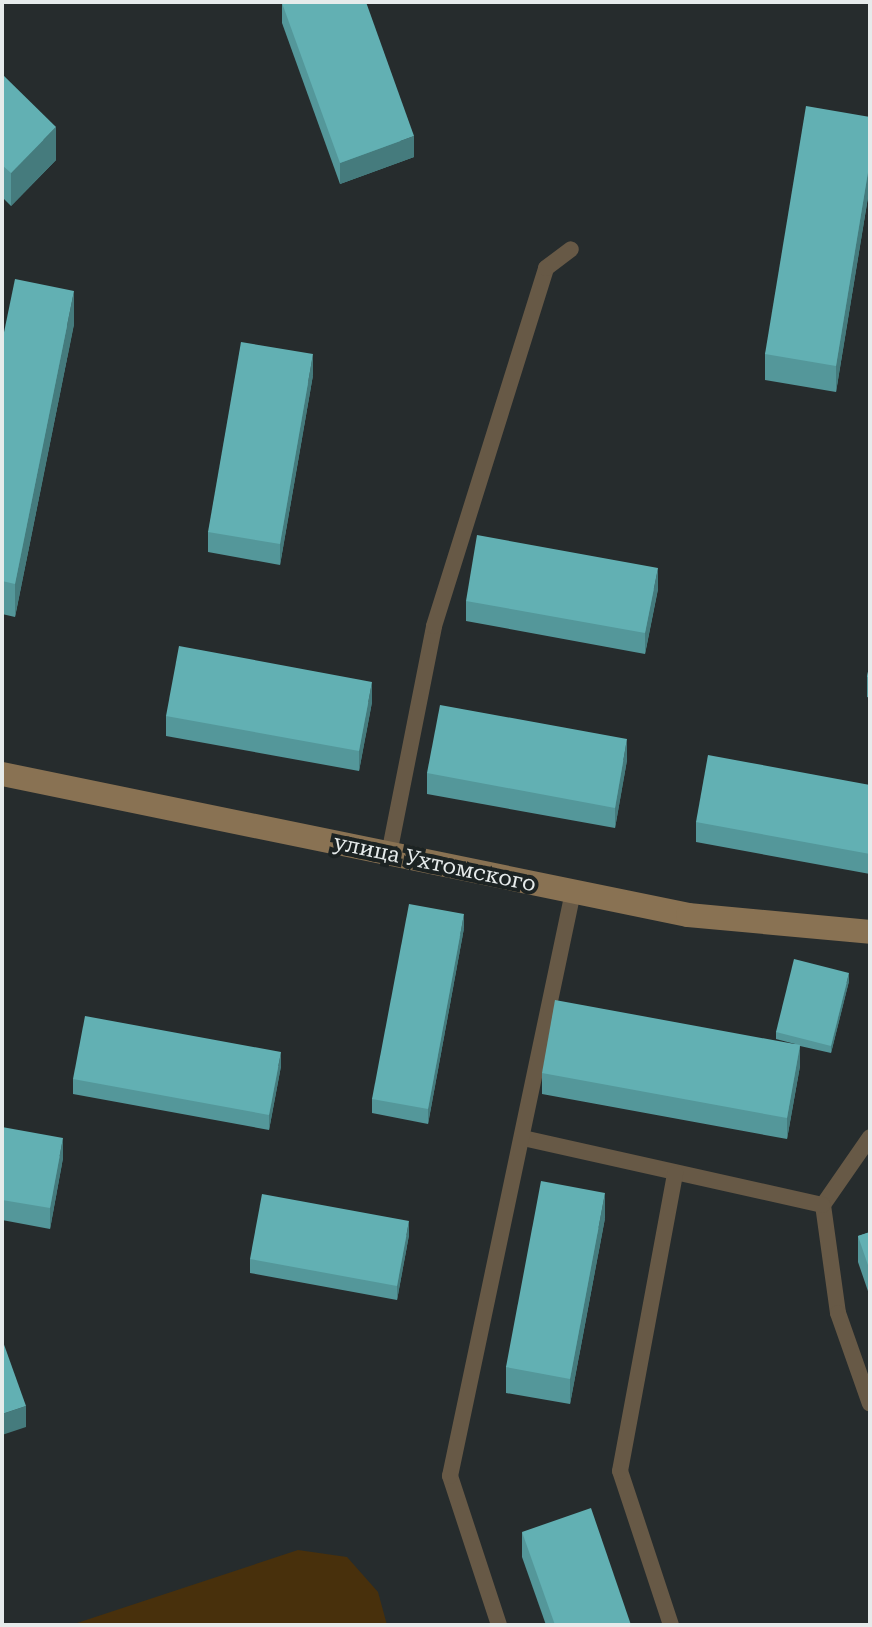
<!DOCTYPE html>
<meta charset="utf-8">
<style>
body{margin:0}
#map{position:relative;width:872px;height:1627px;overflow:hidden;background:#262c2d;font-family:"Roboto Serif",serif}
div>[style]{position:absolute}
.green>*{inset:0;background:#48300c}
.lane>*{height:16px;margin:-8px;padding:0 8px;transform-origin:8px;border-radius:8px;background:#675946}
.secondary>*{height:24px;margin:-12px;padding:0 12px;transform-origin:12px;border-radius:12px;background:#897253}
.wall>*{inset:0;background:#54979a}
.shaded-wall>*{inset:0;background:#457b7d}
.building>*{inset:0;background:#62b0b3}
span{translate:-50% -50%;white-space:nowrap;text-align:center;line-height:1.15;-webkit-text-stroke:8px #1c2323;paint-order:stroke}
.street-label{font-size:22px;color:#e6ebeb}
.frame{position:absolute;inset:0;border:4px solid #e6ebeb;pointer-events:none}
</style>
<div id="map">
<div class="green">
<div style="clip-path:polygon(298px 1550px,347px 1557px,378px 1592px,387px 1625px,71px 1625px)"></div>
</div>
<div class="lane">
<div style="left:389px;top:854px;width:232px;rotate:-78.8deg"></div>
<div style="left:434px;top:626px;width:375px;rotate:-72.6deg"></div>
<div style="left:546px;top:268px;width:31px;rotate:-37deg"></div>
<div style="left:870px;top:1137px;width:83px;rotate:124.7deg"></div>
<div style="left:823px;top:1205px;width:109px;rotate:82.1deg"></div>
<div style="left:838px;top:1313px;width:96px;rotate:70.6deg"></div>
<div style="left:523px;top:1138px;width:307px;rotate:12.6deg"></div>
<div style="left:499px;top:1625px;width:157px;rotate:-108.2deg"></div>
<div style="left:450px;top:1476px;width:597px;rotate:-78.11deg"></div>
<div style="left:671px;top:1625px;width:162px;rotate:-108.3deg"></div>
<div style="left:620px;top:1471px;width:303px;rotate:-79.5deg"></div>
</div>
<div class="secondary">
<div style="left:2px;top:774px;width:700px;rotate:11.61deg"></div>
<div style="left:688px;top:915px;width:183px;rotate:5.3deg"></div>
</div>
<div class="wall">
<div style="clip-path:polygon(282px 3px,414px 157px,340px 184px,282px 23px)"></div>
<div style="clip-path:polygon(2px 74px,56px 160px,11px 206px,2px 197px)"></div>
<div style="clip-path:polygon(870px 117px,870px 185px,836px 392px,765px 380px,765px 354px)"></div>
<div style="clip-path:polygon(74px 324px,15px 617px,2px 614px,2px 342px)"></div>
<div style="clip-path:polygon(313px 375px,280px 565px,208px 552px,208px 532px)"></div>
<div style="clip-path:polygon(658px 589px,645px 654px,466px 621px,466px 601px)"></div>
<div style="clip-path:polygon(870px 661px,870px 698px,867px 697px,867px 677px)"></div>
<div style="clip-path:polygon(372px 702px,359px 771px,166px 736px,166px 716px)"></div>
<div style="clip-path:polygon(627px 760px,615px 828px,427px 794px,427px 773px)"></div>
<div style="clip-path:polygon(870px 785px,870px 874px,696px 842px,696px 822px)"></div>
<div style="clip-path:polygon(464px 928px,428px 1124px,372px 1113px,372px 1099px)"></div>
<div style="clip-path:polygon(849px 981px,831px 1053px,800px 1046px,800px 1066px,787px 1139px,542px 1094px,542px 1073px,795px 1044px,776px 1039px,776px 1032px)"></div>
<div style="clip-path:polygon(281px 1066px,269px 1130px,73px 1094px,73px 1079px)"></div>
<div style="clip-path:polygon(2px 1127px,63px 1158px,50px 1229px,2px 1220px)"></div>
<div style="clip-path:polygon(605px 1218px,570px 1404px,506px 1393px,506px 1367px)"></div>
<div style="clip-path:polygon(870px 1232px,870px 1297px,858px 1262px,858px 1236px)"></div>
<div style="clip-path:polygon(409px 1235px,397px 1300px,250px 1273px,250px 1259px)"></div>
<div style="clip-path:polygon(522px 1532px,631px 1625px,546px 1625px,522px 1557px)"></div>
</div>
<div class="shaded-wall">
<div style="clip-path:polygon(56px 127px,56px 160px,11px 206px,11px 173px)"></div>
<div style="clip-path:polygon(414px 136px,414px 157px,340px 184px,340px 163px)"></div>
<div style="clip-path:polygon(870px 160px,870px 185px,836px 392px,836px 366px)"></div>
<div style="clip-path:polygon(74px 291px,74px 324px,15px 617px,15px 584px)"></div>
<div style="clip-path:polygon(313px 354px,313px 375px,280px 565px,280px 544px)"></div>
<div style="clip-path:polygon(658px 568px,658px 589px,645px 654px,645px 633px)"></div>
<div style="clip-path:polygon(372px 682px,372px 702px,359px 771px,359px 751px)"></div>
<div style="clip-path:polygon(627px 739px,627px 760px,615px 828px,615px 808px)"></div>
<div style="clip-path:polygon(464px 914px,464px 928px,428px 1124px,428px 1109px)"></div>
<div style="clip-path:polygon(849px 973px,849px 981px,831px 1053px,831px 1046px)"></div>
<div style="clip-path:polygon(800px 1045px,800px 1066px,787px 1139px,787px 1118px)"></div>
<div style="clip-path:polygon(281px 1052px,281px 1066px,269px 1130px,269px 1115px)"></div>
<div style="clip-path:polygon(63px 1138px,63px 1158px,50px 1229px,50px 1208px)"></div>
<div style="clip-path:polygon(605px 1193px,605px 1218px,570px 1404px,570px 1379px)"></div>
<div style="clip-path:polygon(409px 1221px,409px 1235px,397px 1300px,397px 1286px)"></div>
<div style="clip-path:polygon(26px 1406px,26px 1427px,2px 1435px,2px 1414px)"></div>
</div>
<div class="building">
<div style="clip-path:polygon(285px 2px,366px 2px,414px 136px,340px 163px,282px 3px)"></div>
<div style="clip-path:polygon(2px 74px,56px 127px,11px 173px,2px 165px)"></div>
<div style="clip-path:polygon(806px 106px,870px 117px,870px 160px,836px 366px,765px 354px)"></div>
<div style="clip-path:polygon(15px 279px,74px 291px,15px 584px,2px 581px,2px 342px)"></div>
<div style="clip-path:polygon(241px 342px,313px 354px,280px 544px,208px 532px)"></div>
<div style="clip-path:polygon(477px 535px,658px 568px,645px 633px,466px 601px)"></div>
<div style="clip-path:polygon(179px 646px,372px 682px,359px 751px,166px 716px)"></div>
<div style="clip-path:polygon(870px 661px,870px 677px,867px 677px)"></div>
<div style="clip-path:polygon(440px 705px,627px 739px,615px 808px,427px 773px)"></div>
<div style="clip-path:polygon(708px 755px,870px 785px,870px 854px,696px 822px)"></div>
<div style="clip-path:polygon(409px 904px,464px 914px,428px 1109px,372px 1099px)"></div>
<div style="clip-path:polygon(794px 959px,849px 973px,831px 1046px,776px 1032px)"></div>
<div style="clip-path:polygon(555px 1000px,800px 1045px,787px 1118px,542px 1073px)"></div>
<div style="clip-path:polygon(85px 1016px,281px 1052px,269px 1115px,73px 1079px)"></div>
<div style="clip-path:polygon(2px 1127px,63px 1138px,50px 1208px,2px 1200px)"></div>
<div style="clip-path:polygon(541px 1181px,605px 1193px,570px 1379px,506px 1367px)"></div>
<div style="clip-path:polygon(262px 1194px,409px 1221px,397px 1286px,250px 1259px)"></div>
<div style="clip-path:polygon(870px 1232px,870px 1271px,858px 1236px)"></div>
<div style="clip-path:polygon(2px 1339px,26px 1406px,2px 1414px)"></div>
<div style="clip-path:polygon(591px 1508px,631px 1625px,555px 1625px,522px 1532px)"></div>
</div>
<div class="street-label">
<span style="left:435px;top:863px;rotate:12deg">улица Ухтомского</span>
</div>
<div class="frame"></div>
</div>
